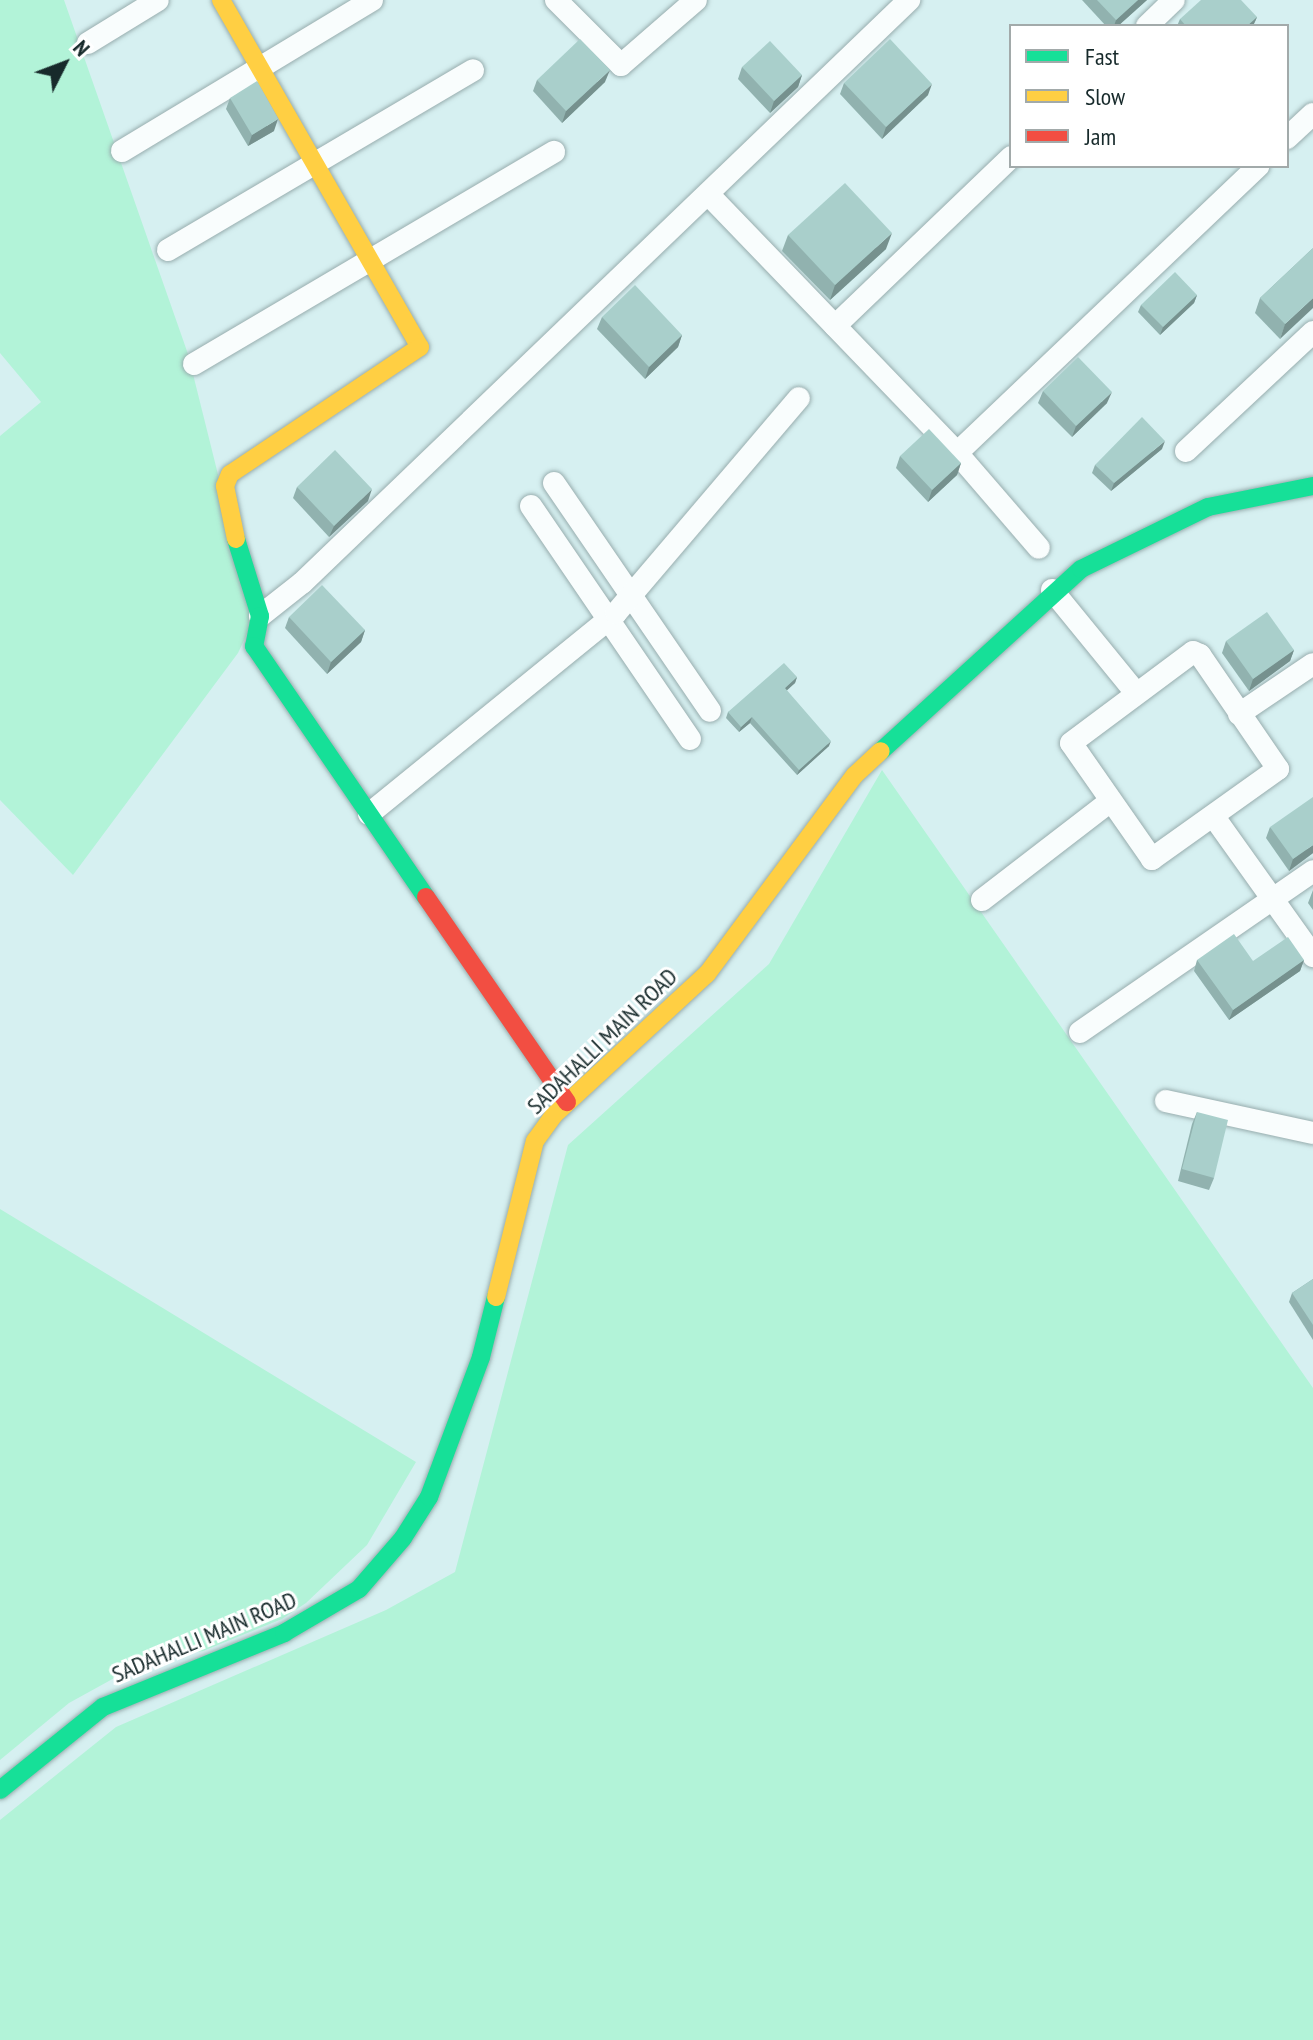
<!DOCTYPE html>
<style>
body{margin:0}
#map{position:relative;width:1313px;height:2040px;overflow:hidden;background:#d6f0f1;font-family:"PT Sans Narrow",sans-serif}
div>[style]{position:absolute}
.green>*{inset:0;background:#b2f3d8}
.roads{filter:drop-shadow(0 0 2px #98adae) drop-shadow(0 0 2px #98adae)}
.street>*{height:22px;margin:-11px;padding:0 11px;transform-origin:11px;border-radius:11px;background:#f9fdfd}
.fast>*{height:18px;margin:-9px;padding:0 9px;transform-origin:9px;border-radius:9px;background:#16e098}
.slow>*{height:18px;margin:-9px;padding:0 9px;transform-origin:9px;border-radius:9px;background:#ffcf43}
.jam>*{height:18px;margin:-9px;padding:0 9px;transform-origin:9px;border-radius:9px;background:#f24e42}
.wall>*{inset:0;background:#91b2af}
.shaded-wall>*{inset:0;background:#76918e}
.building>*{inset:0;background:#a9cfcb}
span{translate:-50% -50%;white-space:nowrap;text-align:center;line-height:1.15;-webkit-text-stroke:6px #fff;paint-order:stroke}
.street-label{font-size:24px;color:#172a2b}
.legend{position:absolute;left:1009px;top:24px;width:280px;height:144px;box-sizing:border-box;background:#fff;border:2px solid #a2aaaa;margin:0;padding:10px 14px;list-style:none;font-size:24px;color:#172a2b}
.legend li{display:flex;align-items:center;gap:16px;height:40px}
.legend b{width:40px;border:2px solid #a2aaaa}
.north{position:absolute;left:24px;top:24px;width:80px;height:80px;-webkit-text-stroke:6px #fff;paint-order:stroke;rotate:48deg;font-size:22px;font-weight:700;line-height:32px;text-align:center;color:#172a2b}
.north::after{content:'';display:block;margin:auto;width:28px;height:36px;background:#172a2b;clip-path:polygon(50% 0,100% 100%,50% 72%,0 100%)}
</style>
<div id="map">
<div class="green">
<div style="clip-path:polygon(0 0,64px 0,188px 354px,254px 619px,238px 653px,73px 875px,0 800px,0 436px,41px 402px,0 353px)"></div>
<div style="clip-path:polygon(882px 770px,1313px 1388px,1313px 2040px,0 2040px,0 1820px,116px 1727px,386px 1610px,455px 1572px,568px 1145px,769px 964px)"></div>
<div style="clip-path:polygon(0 1209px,416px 1462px,367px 1545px,306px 1603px,282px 1619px,203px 1651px,147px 1660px,69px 1703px,0 1760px)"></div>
</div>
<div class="roads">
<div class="street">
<div style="left:556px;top:0;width:92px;rotate:45deg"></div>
<div style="left:621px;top:65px;width:99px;rotate:-40.9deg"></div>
<div style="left:1147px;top:26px;width:37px;rotate:-44deg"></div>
<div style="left:88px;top:43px;width:82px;rotate:-31.6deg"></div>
<div style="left:1287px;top:138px;width:35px;rotate:-43deg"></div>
<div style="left:122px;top:151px;width:292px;rotate:-31.1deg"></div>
<div style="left:709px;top:195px;width:358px;rotate:46.1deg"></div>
<div style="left:957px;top:453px;width:125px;rotate:49.2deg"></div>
<div style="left:168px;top:250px;width:354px;rotate:-30.5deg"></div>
<div style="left:835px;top:326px;width:244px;rotate:-43.8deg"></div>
<div style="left:194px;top:364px;width:418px;rotate:-30.5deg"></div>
<div style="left:1186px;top:451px;width:174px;rotate:-43.1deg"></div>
<div style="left:957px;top:453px;width:416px;rotate:-43.6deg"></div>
<div style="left:554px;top:483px;width:276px;rotate:55.6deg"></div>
<div style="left:531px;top:506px;width:282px;rotate:55.7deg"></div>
<div style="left:1052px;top:590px;width:133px;rotate:50.8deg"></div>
<div style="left:260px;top:616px;width:53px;rotate:-38.2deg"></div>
<div style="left:302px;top:583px;width:842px;rotate:-43.84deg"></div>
<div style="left:1193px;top:652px;width:8px;rotate:23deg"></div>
<div style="left:1200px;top:655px;width:138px;rotate:55.6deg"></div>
<div style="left:1278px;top:769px;width:155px;rotate:144.5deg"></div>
<div style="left:1152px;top:859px;width:141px;rotate:-124.9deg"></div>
<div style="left:1071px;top:743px;width:152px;rotate:-36.7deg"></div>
<div style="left:1239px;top:714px;width:89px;rotate:-34deg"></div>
<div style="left:369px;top:814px;width:318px;rotate:-39.1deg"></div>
<div style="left:616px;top:613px;width:282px;rotate:-49.6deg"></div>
<div style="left:1214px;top:817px;width:171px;rotate:54.5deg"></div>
<div style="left:982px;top:900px;width:159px;rotate:-37.6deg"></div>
<div style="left:1080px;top:1032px;width:283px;rotate:-34.6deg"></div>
<div style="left:1166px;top:1101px;width:150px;rotate:12.3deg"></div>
</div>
<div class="fast">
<div style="left:236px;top:539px;width:81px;rotate:72.7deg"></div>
<div style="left:260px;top:616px;width:31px;rotate:101deg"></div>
<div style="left:254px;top:646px;width:304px;rotate:55.6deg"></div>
<div style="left:881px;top:751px;width:270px;rotate:-42.3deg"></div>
<div style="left:1081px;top:569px;width:141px;rotate:-26deg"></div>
<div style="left:1208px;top:507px;width:107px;rotate:-11.3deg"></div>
<div style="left:0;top:1790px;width:132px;rotate:-38.9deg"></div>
<div style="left:103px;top:1707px;width:196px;rotate:-22.2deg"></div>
<div style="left:284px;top:1633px;width:87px;rotate:-30.4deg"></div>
<div style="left:359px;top:1589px;width:67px;rotate:-49.2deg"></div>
<div style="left:403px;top:1538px;width:49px;rotate:-57.6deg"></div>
<div style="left:429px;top:1497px;width:149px;rotate:-69.6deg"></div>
<div style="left:481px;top:1357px;width:62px;rotate:-76deg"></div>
</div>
<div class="slow">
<div style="left:221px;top:0;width:400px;rotate:60.2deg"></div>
<div style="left:420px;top:347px;width:229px;rotate:146.2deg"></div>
<div style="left:230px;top:474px;width:13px;rotate:113deg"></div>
<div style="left:225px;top:486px;width:54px;rotate:78.3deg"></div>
<div style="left:496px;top:1297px;width:161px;rotate:-76deg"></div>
<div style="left:535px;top:1141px;width:32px;rotate:-54deg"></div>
<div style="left:554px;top:1115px;width:208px;rotate:-42.7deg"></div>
<div style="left:707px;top:974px;width:248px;rotate:-53.4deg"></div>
<div style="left:855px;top:775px;width:35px;rotate:-43deg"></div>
</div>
<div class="jam">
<div style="left:426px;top:897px;width:249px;rotate:55.5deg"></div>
</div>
</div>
<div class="wall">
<div style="clip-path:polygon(1082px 0,1147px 0,1118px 26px,1106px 26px)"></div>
<div style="clip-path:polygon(1257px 17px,1253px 26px,1177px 26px,1180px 19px)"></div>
<div style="clip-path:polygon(742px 67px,802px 75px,798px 87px,770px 113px,738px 79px)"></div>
<div style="clip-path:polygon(537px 80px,605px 82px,562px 123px,533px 91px)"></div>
<div style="clip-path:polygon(844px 83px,928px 95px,882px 139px,840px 94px)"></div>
<div style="clip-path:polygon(230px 98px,274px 131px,248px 146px,226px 109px)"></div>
<div style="clip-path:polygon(788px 235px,886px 249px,830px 300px,782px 251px)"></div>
<div style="clip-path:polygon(1313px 248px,1280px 339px,1255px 313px,1260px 298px)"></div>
<div style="clip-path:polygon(1197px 295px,1194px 303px,1160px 335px,1138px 312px,1141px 305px)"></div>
<div style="clip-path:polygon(602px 317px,682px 335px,678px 347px,645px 379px,597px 329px)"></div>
<div style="clip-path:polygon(1043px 391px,1107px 403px,1072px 437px,1038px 403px)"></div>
<div style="clip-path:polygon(1162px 449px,1111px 491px,1092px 473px,1095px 465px)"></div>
<div style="clip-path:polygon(900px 456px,961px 463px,957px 475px,928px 502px,896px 468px)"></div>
<div style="clip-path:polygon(297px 487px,368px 501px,329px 537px,293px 498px)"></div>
<div style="clip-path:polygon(289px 617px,365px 630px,361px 642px,327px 674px,285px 628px)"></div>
<div style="clip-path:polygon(1226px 641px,1294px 650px,1290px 661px,1249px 691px,1222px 653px)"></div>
<div style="clip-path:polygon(797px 677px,795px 683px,786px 690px,829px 746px,797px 775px,750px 723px,739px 732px,726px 718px,728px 712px)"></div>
<div style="clip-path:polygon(1270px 827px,1313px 853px,1289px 871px,1266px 838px)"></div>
<div style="clip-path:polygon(1313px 890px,1313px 910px,1308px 903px)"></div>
<div style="clip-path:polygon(1197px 960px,1253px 961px,1304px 960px,1300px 971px,1229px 1020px,1194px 971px)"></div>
<div style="clip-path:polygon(1197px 1112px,1214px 1178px,1209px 1190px,1178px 1181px,1192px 1124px)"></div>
<div style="clip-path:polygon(1313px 1279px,1313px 1340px,1289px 1302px,1292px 1293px)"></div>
</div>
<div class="shaded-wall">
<div style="clip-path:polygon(1138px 0,1147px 0,1118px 26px,1114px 26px,1116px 20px)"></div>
<div style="clip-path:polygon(1257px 17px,1253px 26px,1247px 26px)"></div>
<div style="clip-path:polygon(610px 70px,605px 82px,562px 123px,566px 111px)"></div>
<div style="clip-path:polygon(802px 75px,798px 87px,770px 113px,774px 101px)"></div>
<div style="clip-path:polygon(932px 84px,928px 95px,882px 139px,886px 127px)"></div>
<div style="clip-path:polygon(278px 119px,274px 131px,248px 146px,252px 135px)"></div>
<div style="clip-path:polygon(892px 233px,886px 249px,830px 300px,835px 285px)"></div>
<div style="clip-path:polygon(1197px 295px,1194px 303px,1160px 335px,1163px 327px)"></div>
<div style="clip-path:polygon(1313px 298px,1313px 308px,1280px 339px,1285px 324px)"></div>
<div style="clip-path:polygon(682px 335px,678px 347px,645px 379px,649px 367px)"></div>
<div style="clip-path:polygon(1112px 392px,1107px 403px,1072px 437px,1076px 426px)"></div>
<div style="clip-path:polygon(1165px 441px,1162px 449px,1111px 491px,1114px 483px)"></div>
<div style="clip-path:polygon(961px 463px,957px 475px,928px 502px,932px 490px)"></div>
<div style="clip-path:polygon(372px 489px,368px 501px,329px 537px,334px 526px)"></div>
<div style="clip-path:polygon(365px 630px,361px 642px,327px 674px,331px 662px)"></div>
<div style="clip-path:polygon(1294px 650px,1290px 661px,1249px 691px,1253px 679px)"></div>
<div style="clip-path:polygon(797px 677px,795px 683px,783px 694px,785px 688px)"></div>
<div style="clip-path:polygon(752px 717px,750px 723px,739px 732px,741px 727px)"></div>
<div style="clip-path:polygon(831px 741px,829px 746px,797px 775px,799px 770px)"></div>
<div style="clip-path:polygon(1313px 845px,1313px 853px,1289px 871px,1293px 859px)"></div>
<div style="clip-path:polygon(1304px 960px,1300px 971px,1229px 1020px,1233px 1010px)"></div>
</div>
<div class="building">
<div style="clip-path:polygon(1097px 0,1138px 0,1116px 20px)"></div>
<div style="clip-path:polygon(1201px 0,1241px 0,1257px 17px,1247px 26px,1186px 26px,1180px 19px)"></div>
<div style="clip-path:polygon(580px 39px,610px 70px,566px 111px,537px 80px)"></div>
<div style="clip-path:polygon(890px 39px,932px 84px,886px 127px,844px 83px)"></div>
<div style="clip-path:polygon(770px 41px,802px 75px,774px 101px,742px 67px)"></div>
<div style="clip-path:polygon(257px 81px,278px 119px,252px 135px,230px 98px)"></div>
<div style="clip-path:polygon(845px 183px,892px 233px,835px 285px,788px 235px)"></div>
<div style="clip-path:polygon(1313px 248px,1313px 298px,1285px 324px,1260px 298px)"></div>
<div style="clip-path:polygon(1175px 272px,1197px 295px,1163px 327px,1141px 305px)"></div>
<div style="clip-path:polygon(635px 285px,682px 335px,649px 367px,602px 317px)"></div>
<div style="clip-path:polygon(1078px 357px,1112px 392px,1076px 426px,1043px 391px)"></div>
<div style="clip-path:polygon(1142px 417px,1165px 441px,1114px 483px,1095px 465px)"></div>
<div style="clip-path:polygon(929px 429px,961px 463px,932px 490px,900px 456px)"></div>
<div style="clip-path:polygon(335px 450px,372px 489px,334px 526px,297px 487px)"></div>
<div style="clip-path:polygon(322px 585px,365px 630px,331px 662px,289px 617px)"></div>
<div style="clip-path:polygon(1267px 612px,1294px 650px,1253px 679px,1226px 641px)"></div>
<div style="clip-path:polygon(784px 663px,797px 677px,785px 688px,831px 741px,799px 770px,752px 717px,741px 727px,728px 712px)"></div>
<div style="clip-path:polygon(1313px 797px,1313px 845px,1293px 859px,1270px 827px)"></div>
<div style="clip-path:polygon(1234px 934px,1253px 961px,1288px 937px,1304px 960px,1233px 1010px,1197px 960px)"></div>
<div style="clip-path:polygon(1197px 1112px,1228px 1120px,1214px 1178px,1182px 1169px)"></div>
<div style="clip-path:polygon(1313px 1279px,1313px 1325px,1292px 1293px)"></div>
</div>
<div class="street-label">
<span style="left:602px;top:1041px;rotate:-44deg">SADAHALLI MAIN ROAD</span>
<span style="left:204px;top:1637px;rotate:-23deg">SADAHALLI MAIN ROAD</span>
</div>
<ul class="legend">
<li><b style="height:10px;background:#16e098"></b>Fast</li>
<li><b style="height:10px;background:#ffcf43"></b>Slow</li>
<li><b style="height:10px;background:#f24e42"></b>Jam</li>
</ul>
<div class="north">N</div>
</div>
